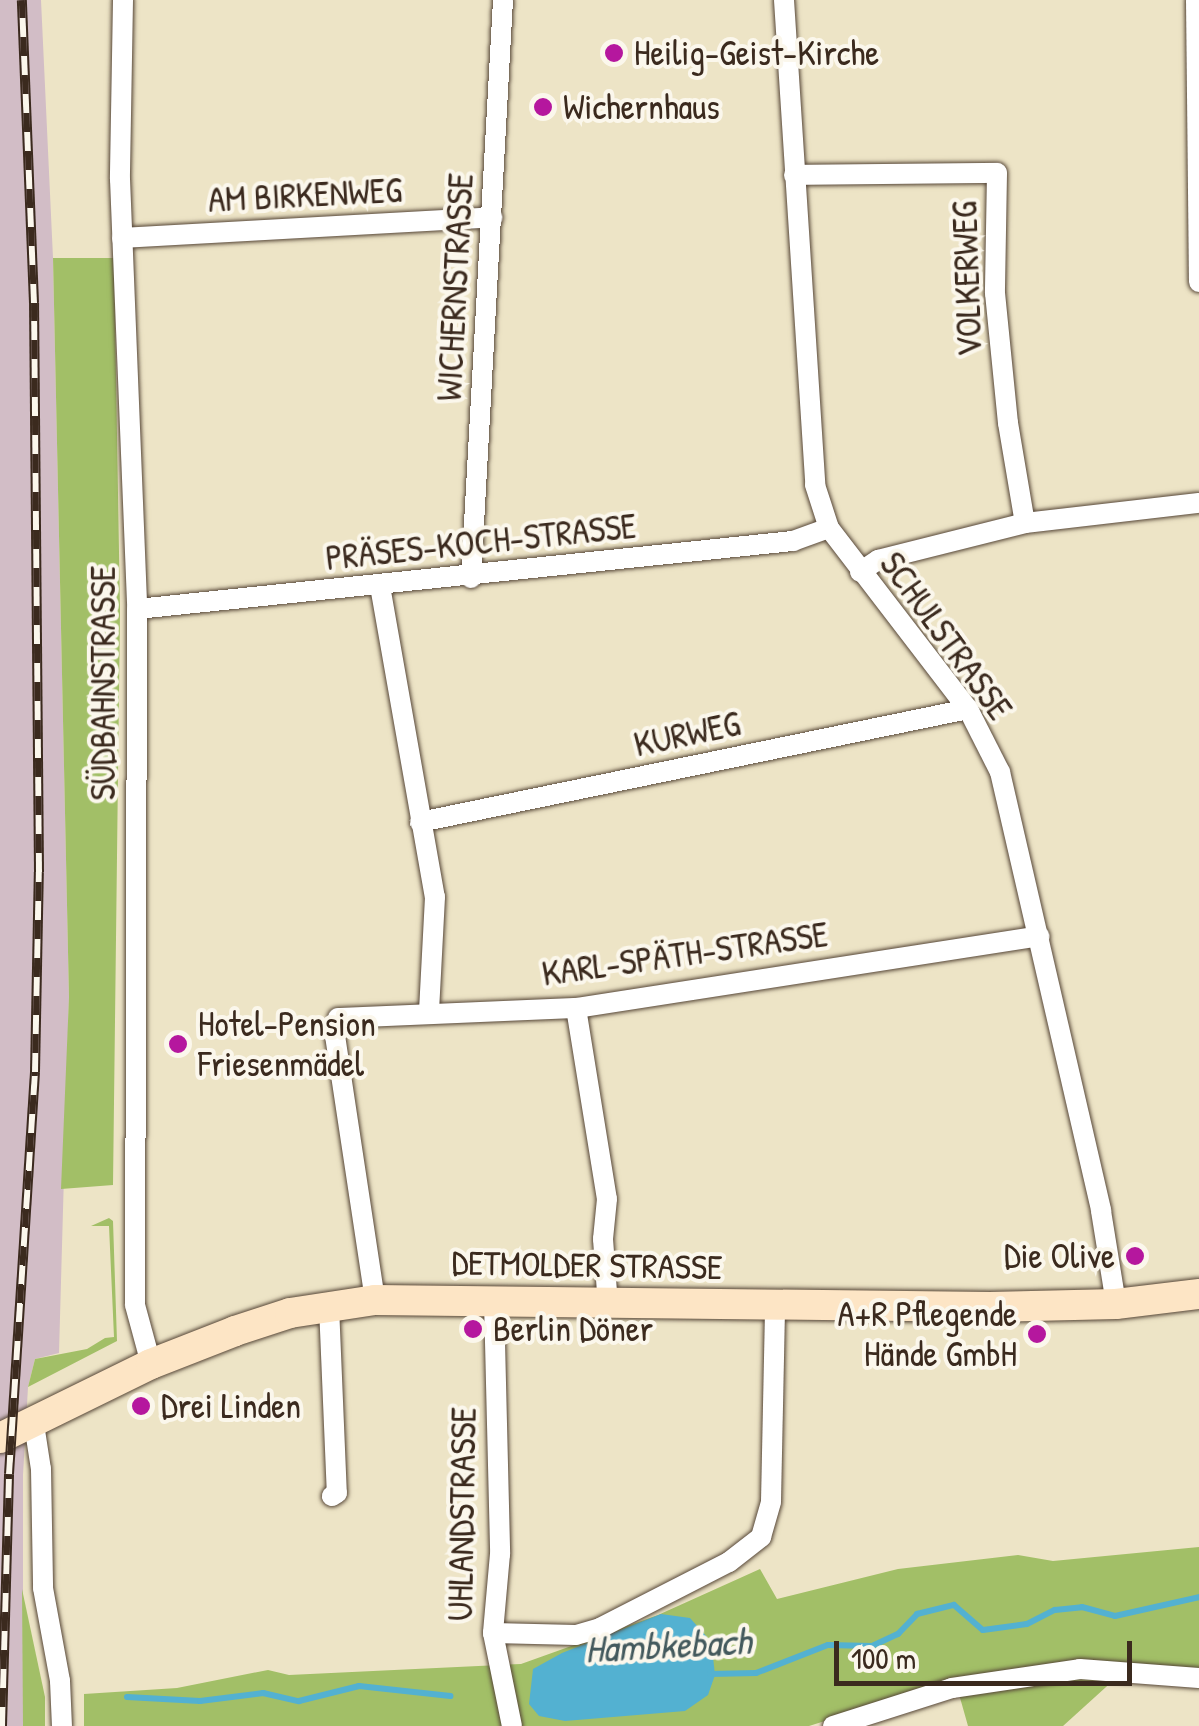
<!DOCTYPE html>
<meta charset="utf-8">
<style>
body{margin:0}
#map{position:relative;width:1199px;height:1726px;overflow:hidden;background:#ede4c6;font-family:"Patrick Hand",sans-serif}
div>[style]{position:absolute}
.industrial>*{inset:0;background:#d2bdc6}
.green>*{inset:0;background:#a2bf67}
.water>*{inset:0;background:#53b1d1}
.stream>*{height:6px;margin:-3px;padding:0 3px;transform-origin:3px;border-radius:3px;background:#53b1d1}
.roads{filter:drop-shadow(0 0 2px #564637) drop-shadow(0 0 2px #564637)}
.street>*{height:20px;margin:-10px;padding:0 10px;transform-origin:10px;border-radius:10px;background:#fff}
.secondary>*{height:30px;margin:-15px;padding:0 15px;transform-origin:15px;border-radius:15px;background:#fde5c5}
.rail>*{height:10px;margin-top:-5px;transform-origin:0;background:repeating-linear-gradient(90deg,#fbf7ec 0 19px,#3b2a1e 0 38px);box-sizing:border-box;border-block:2px solid #3b2a1e}
.dots>*{width:28px;height:28px;translate:-50% -50%;box-sizing:border-box;border:5px solid #fbf7ec;border-radius:50%}
span{translate:-50% -50%;white-space:nowrap;text-align:center;line-height:1.15;-webkit-text-stroke:8px #fbf7ec;paint-order:stroke}
.poi-label{font-size:35px;color:#3b2a1e}
.left{translate:0 -50%;text-align:left}
.right{translate:-100% -50%;text-align:right}
.street-label{font-size:35px;color:#3b2a1e}
.water-label{font-size:38px;color:#43595d;font-style:italic}
.scale{position:absolute;left:834px;top:1641px;width:298px;height:45px;box-sizing:border-box;border:5px solid #3b2a1e;border-top:0;padding-left:12px;font-size:30px;line-height:35px;white-space:nowrap;color:#3b2a1e;-webkit-text-stroke:8px #fbf7ec;paint-order:stroke}
</style>
<div id="map">
<div class="industrial">
<div style="clip-path:polygon(0 0,41px 0,53px 258px,69px 997px,59px 1353px,35px 1359px,28px 1387px,23px 1475px,23px 1726px,0 1726px)"></div>
</div>
<div class="green">
<div style="clip-path:polygon(53px 258px,114px 258px,120px 611px,113px 1185px,61px 1189px,69px 997px)"></div>
<div style="clip-path:polygon(109px 1218px,113px 1221px,117px 1341px,28px 1387px,35px 1359px,87px 1349px,105px 1338px,114px 1337px,109px 1226px,91px 1226px)"></div>
<div style="clip-path:polygon(1199px 1547px,1199px 1674px,1127px 1668px,1063px 1726px,968px 1726px,955px 1680px,809px 1726px,84px 1726px,84px 1694px,177px 1688px,268px 1670px,289px 1675px,521px 1664px,658px 1615px,760px 1569px,777px 1599px,898px 1569px,1018px 1555px,1053px 1561px)"></div>
<div style="clip-path:polygon(22px 1589px,45px 1697px,45px 1726px,23px 1726px)"></div>
</div>
<div class="water">
<div style="clip-path:polygon(661px 1614px,690px 1618px,707px 1637px,713px 1657px,715px 1675px,708px 1695px,685px 1711px,565px 1721px,539px 1716px,529px 1704px,533px 1669px,562px 1653px)"></div>
</div>
<div class="stream">
<div style="left:710px;top:1674px;width:46px;rotate:-1.2deg"></div>
<div style="left:756px;top:1673px;width:77px;rotate:-21.3deg"></div>
<div style="left:828px;top:1645px;width:44px;rotate:1.3deg"></div>
<div style="left:872px;top:1646px;width:29px;rotate:-25deg"></div>
<div style="left:898px;top:1634px;width:28px;rotate:-46deg"></div>
<div style="left:917px;top:1614px;width:38px;rotate:-14deg"></div>
<div style="left:954px;top:1605px;width:38px;rotate:41deg"></div>
<div style="left:983px;top:1630px;width:44px;rotate:-7.8deg"></div>
<div style="left:1027px;top:1624px;width:31px;rotate:-27deg"></div>
<div style="left:1055px;top:1610px;width:27px;rotate:-6deg"></div>
<div style="left:1082px;top:1607px;width:34px;rotate:15deg"></div>
<div style="left:1115px;top:1616px;width:86px;rotate:-12.7deg"></div>
<div style="left:127px;top:1697px;width:73px;rotate:3.1deg"></div>
<div style="left:200px;top:1701px;width:64px;rotate:-7.2deg"></div>
<div style="left:263px;top:1693px;width:37px;rotate:13deg"></div>
<div style="left:299px;top:1701px;width:62px;rotate:-14deg"></div>
<div style="left:359px;top:1686px;width:92px;rotate:6.3deg"></div>
</div>
<div class="roads">
<div class="street">
<div style="left:123px;top:0;width:179px;rotate:91deg"></div>
<div style="left:120px;top:179px;width:430px;rotate:87.7deg"></div>
<div style="left:137px;top:609px;width:696px;rotate:90.16deg"></div>
<div style="left:135px;top:1305px;width:61px;rotate:74.8deg"></div>
<div style="left:784px;top:0;width:486px;rotate:86.3deg"></div>
<div style="left:815px;top:485px;width:45px;rotate:72deg"></div>
<div style="left:829px;top:528px;width:228px;rotate:52.5deg"></div>
<div style="left:968px;top:709px;width:71px;rotate:63.1deg"></div>
<div style="left:1000px;top:772px;width:450px;rotate:77deg"></div>
<div style="left:1101px;top:1211px;width:94px;rotate:80.8deg"></div>
<div style="left:1196px;top:0;width:282px;rotate:89.4deg"></div>
<div style="left:794px;top:175px;width:203px;rotate:-0.6deg"></div>
<div style="left:997px;top:173px;width:120px;rotate:91deg"></div>
<div style="left:995px;top:293px;width:131px;rotate:84.3deg"></div>
<div style="left:1008px;top:423px;width:101px;rotate:80.4deg"></div>
<div style="left:122px;top:238px;width:371px;rotate:-3.2deg"></div>
<div style="left:860px;top:572px;width:22px;rotate:-34deg"></div>
<div style="left:878px;top:560px;width:152px;rotate:-14.1deg"></div>
<div style="left:1025px;top:523px;width:175px;rotate:-6.6deg"></div>
<div style="left:471px;top:578px;width:579px;rotate:-86.83deg"></div>
<div style="left:380px;top:586px;width:316px;rotate:80deg"></div>
<div style="left:435px;top:897px;width:115px;rotate:93deg"></div>
<div style="left:137px;top:609px;width:660px;rotate:-5.92deg"></div>
<div style="left:793px;top:541px;width:38px;rotate:-20deg"></div>
<div style="left:420px;top:822px;width:560px;rotate:-11.65deg"></div>
<div style="left:576px;top:1008px;width:193px;rotate:80.8deg"></div>
<div style="left:607px;top:1199px;width:40px;rotate:95.7deg"></div>
<div style="left:603px;top:1239px;width:66px;rotate:85.7deg"></div>
<div style="left:375px;top:1300px;width:266px;rotate:-98.6deg"></div>
<div style="left:335px;top:1037px;width:19px;rotate:-81deg"></div>
<div style="left:338px;top:1018px;width:238px;rotate:-2.4deg"></div>
<div style="left:576px;top:1008px;width:469px;rotate:-8.8deg"></div>
<div style="left:494px;top:1301px;width:253px;rotate:88.6deg"></div>
<div style="left:500px;top:1554px;width:79px;rotate:95.1deg"></div>
<div style="left:493px;top:1633px;width:95px;rotate:78.5deg"></div>
<div style="left:329px;top:1306px;width:187px;rotate:87.6deg"></div>
<div style="left:337px;top:1493px;width:6px;rotate:149deg"></div>
<div style="left:34px;top:1424px;width:46px;rotate:81.2deg"></div>
<div style="left:41px;top:1469px;width:119px;rotate:89deg"></div>
<div style="left:43px;top:1588px;width:95px;rotate:79.6deg"></div>
<div style="left:60px;top:1681px;width:45px;rotate:87.5deg"></div>
<div style="left:493px;top:1633px;width:83px;rotate:1.4deg"></div>
<div style="left:576px;top:1635px;width:25px;rotate:-16deg"></div>
<div style="left:600px;top:1628px;width:145px;rotate:-27.1deg"></div>
<div style="left:729px;top:1562px;width:41px;rotate:-38deg"></div>
<div style="left:761px;top:1537px;width:37px;rotate:-74deg"></div>
<div style="left:771px;top:1501px;width:194px;rotate:-88.8deg"></div>
<div style="left:833px;top:1726px;width:125px;rotate:-17.7deg"></div>
<div style="left:952px;top:1688px;width:129px;rotate:-8.4deg"></div>
<div style="left:1080px;top:1669px;width:119px;rotate:4.3deg"></div>
</div>
<div class="secondary">
<div style="left:0;top:1438px;width:168px;rotate:-26.1deg"></div>
<div style="left:151px;top:1364px;width:90px;rotate:-21.4deg"></div>
<div style="left:235px;top:1331px;width:58px;rotate:-18.1deg"></div>
<div style="left:290px;top:1313px;width:86px;rotate:-8.7deg"></div>
<div style="left:375px;top:1300px;width:615px;rotate:0.65deg"></div>
<div style="left:990px;top:1307px;width:126px;rotate:-1.4deg"></div>
<div style="left:1116px;top:1304px;width:84px;rotate:-6.9deg"></div>
</div>
</div>
<div class="rail">
<div style="left:2px;top:1726px;width:252px;rotate:-88.4deg"></div>
<div style="left:9px;top:1474px;width:403px;rotate:-86.3deg"></div>
<div style="left:35px;top:1072px;width:200px;rotate:-88.9deg"></div>
<div style="left:39px;top:872px;width:569px;rotate:-90.5deg"></div>
<div style="left:34px;top:303px;width:303px;rotate:-92.3deg"></div>
</div>
<div class="dots">
<div style="left:614px;top:53px;background:#b5179e"></div>
<div style="left:543px;top:107px;background:#b5179e"></div>
<div style="left:178px;top:1044px;background:#b5179e"></div>
<div style="left:1135px;top:1256px;background:#b5179e"></div>
<div style="left:473px;top:1329px;background:#b5179e"></div>
<div style="left:1037px;top:1334px;background:#b5179e"></div>
<div style="left:141px;top:1406px;background:#b5179e"></div>
</div>
<div class="poi-label">
<span class="left" style="left:634px;top:53px">Heilig-Geist-Kirche</span>
<span class="left" style="left:563px;top:107px">Wichernhaus</span>
<span class="left" style="left:198px;top:1044px">Hotel-Pension<br>Friesenmädel</span>
<span class="right" style="left:1115px;top:1256px">Die Olive</span>
<span class="right" style="left:1017px;top:1334px">A+R Pflegende<br>Hände GmbH</span>
<span class="left" style="left:493px;top:1329px">Berlin Döner</span>
<span class="left" style="left:161px;top:1406px">Drei Linden</span>
</div>
<div class="street-label">
<span style="left:305px;top:195px;rotate:-3deg">AM BIRKENWEG</span>
<span style="left:967px;top:279px;rotate:-92deg">VOLKERWEG</span>
<span style="left:455px;top:287px;rotate:-87deg">WICHERNSTRASSE</span>
<span style="left:481px;top:542px;rotate:-6deg">PRÄSES-KOCH-STRASSE</span>
<span style="left:946px;top:636px;rotate:54deg">SCHULSTRASSE</span>
<span style="left:103px;top:683px;rotate:-90deg">SÜDBAHNSTRASSE</span>
<span style="left:687px;top:734px;rotate:-12deg">KURWEG</span>
<span style="left:685px;top:954px;rotate:-8deg">KARL-SPÄTH-STRASSE</span>
<span style="left:587px;top:1265px;rotate:1deg">DETMOLDER STRASSE</span>
<span style="left:462px;top:1514px;rotate:-89deg">UHLANDSTRASSE</span>
</div>
<div class="water-label">
<span style="left:668px;top:1645px;rotate:-3deg">Hambkebach</span>
</div>
<div class="scale">100 m</div>
</div>
